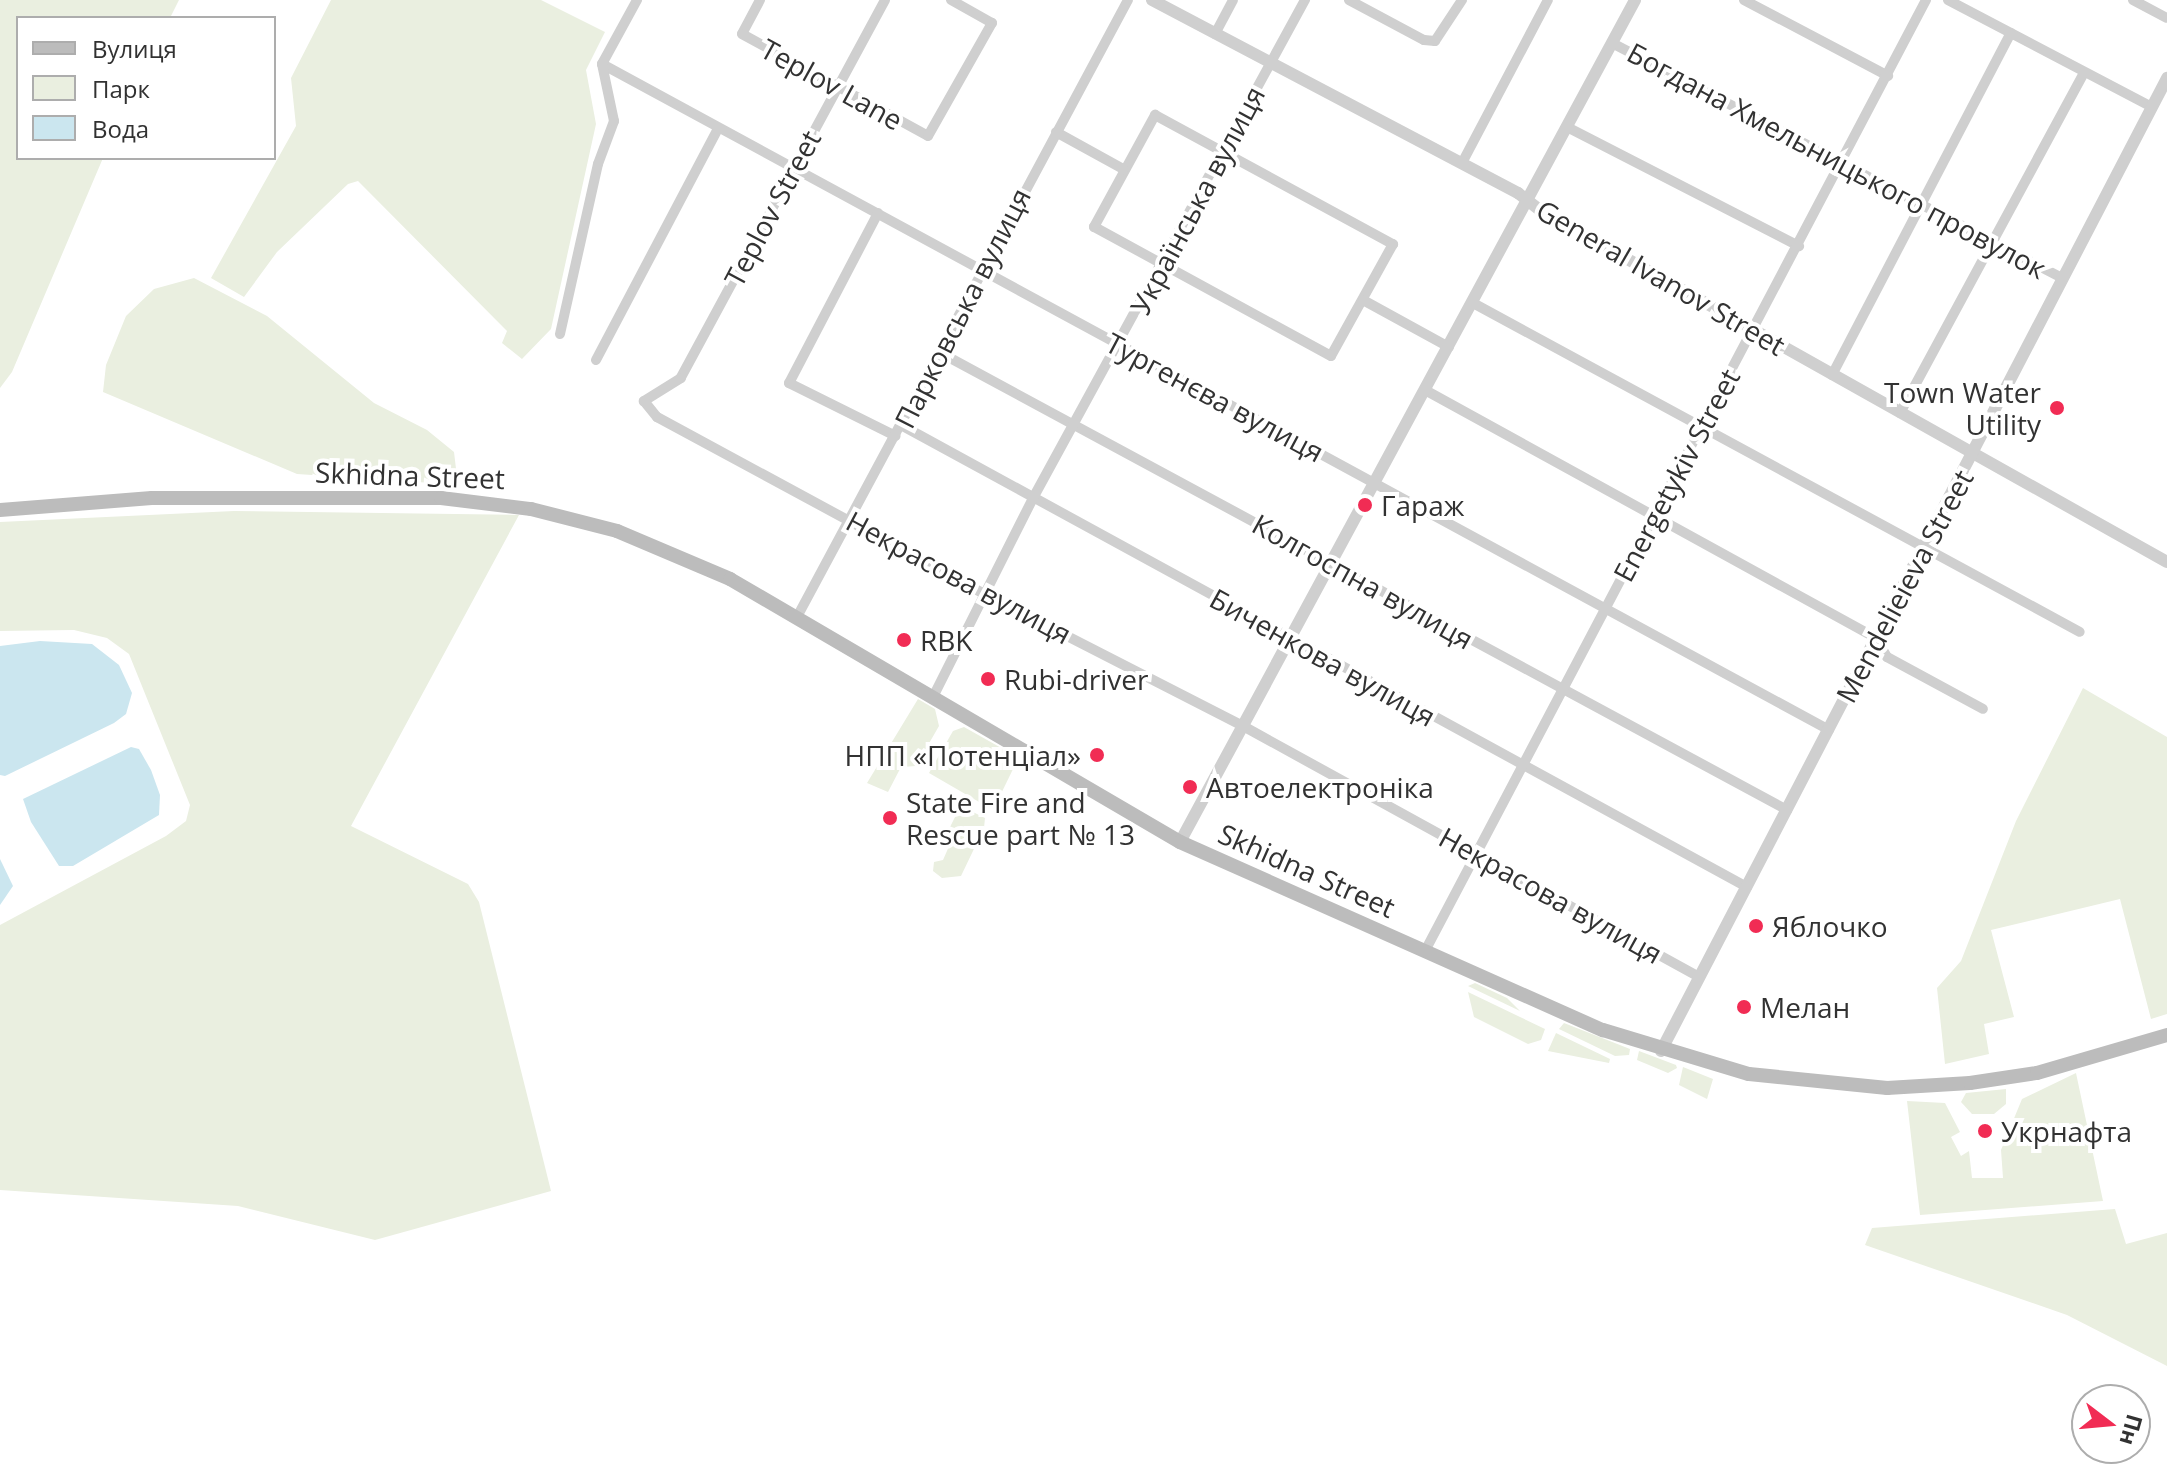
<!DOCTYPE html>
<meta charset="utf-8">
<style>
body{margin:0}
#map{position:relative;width:2167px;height:1480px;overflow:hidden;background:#fff;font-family:"Open Sans",sans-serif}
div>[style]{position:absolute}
.green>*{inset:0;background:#eaefe0}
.water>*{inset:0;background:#cbe6ef}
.minor>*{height:10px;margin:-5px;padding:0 5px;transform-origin:5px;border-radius:5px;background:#cfcfcf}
.tertiary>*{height:12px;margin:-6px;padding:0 6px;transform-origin:6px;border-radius:6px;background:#cfcfcf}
.secondary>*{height:14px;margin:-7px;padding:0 7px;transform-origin:7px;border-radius:7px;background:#bcbcbc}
.dots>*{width:22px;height:22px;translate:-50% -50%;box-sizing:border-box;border:4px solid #fff;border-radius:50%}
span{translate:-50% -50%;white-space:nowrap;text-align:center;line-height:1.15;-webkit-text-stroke:8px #fff;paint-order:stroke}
.street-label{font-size:28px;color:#323232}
.poi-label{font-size:28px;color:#323232}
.right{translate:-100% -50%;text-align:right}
.left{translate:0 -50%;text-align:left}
.legend{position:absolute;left:16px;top:16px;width:260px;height:144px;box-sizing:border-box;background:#fff;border:2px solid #adadad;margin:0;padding:10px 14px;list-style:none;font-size:24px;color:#323232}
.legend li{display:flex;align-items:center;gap:16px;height:40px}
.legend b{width:40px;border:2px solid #adadad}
.north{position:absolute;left:2071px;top:1384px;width:80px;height:80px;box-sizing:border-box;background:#fff;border:2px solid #adadad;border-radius:50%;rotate:106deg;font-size:22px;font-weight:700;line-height:32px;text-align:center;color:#323232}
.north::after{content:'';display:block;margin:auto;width:28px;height:36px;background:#f12c54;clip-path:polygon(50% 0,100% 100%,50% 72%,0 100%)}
</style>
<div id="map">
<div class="green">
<div style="clip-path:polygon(0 0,179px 0,170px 18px,18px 18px,18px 158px,103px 158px,12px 372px,0 388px)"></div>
<div style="clip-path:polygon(331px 0,541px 0,605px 32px,586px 70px,596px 124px,551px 329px,522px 359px,502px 343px,507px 331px,358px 181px,348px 184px,277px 252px,244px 297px,211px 278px,296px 126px,291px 78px)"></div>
<div style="clip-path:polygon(194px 278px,267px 316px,374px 403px,427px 430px,454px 452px,457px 477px,447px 484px,297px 474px,103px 392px,106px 365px,126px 316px,154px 289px)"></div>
<div style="clip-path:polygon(234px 511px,519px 515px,351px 826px,468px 884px,479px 902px,551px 1191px,375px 1240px,238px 1206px,0 1190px,0 925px,166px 836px,186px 821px,190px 805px,129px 654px,107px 638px,74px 630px,0 631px,0 522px)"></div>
<div style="clip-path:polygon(2083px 688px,2167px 737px,2167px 1014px,2151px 1019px,2120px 899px,1991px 930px,2014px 1017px,1984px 1024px,1989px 1054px,1945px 1064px,1937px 988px,1961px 961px,2016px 821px)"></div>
<div style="clip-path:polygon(918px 699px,935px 709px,939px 726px,916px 766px,901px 767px,888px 792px,867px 783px)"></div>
<div style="clip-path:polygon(964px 727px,1012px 754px,1015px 765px,996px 804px,986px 806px,929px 773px,953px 731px)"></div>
<div style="clip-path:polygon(967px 809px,985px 818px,984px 828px,961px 876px,942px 878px,933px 871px,934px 862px,943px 860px,954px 835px,950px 827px,957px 813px)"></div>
<div style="clip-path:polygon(1475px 983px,1507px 998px,1520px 1011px,1468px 986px)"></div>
<div style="clip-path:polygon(1468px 992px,1545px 1029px,1541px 1040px,1528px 1044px,1474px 1017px)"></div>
<div style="clip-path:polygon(1564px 1023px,1630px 1049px,1629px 1055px,1615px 1056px,1559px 1029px)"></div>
<div style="clip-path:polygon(1556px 1033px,1610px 1059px,1609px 1063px,1548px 1051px)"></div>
<div style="clip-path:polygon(1639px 1051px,1676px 1065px,1677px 1068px,1668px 1073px,1637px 1060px)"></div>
<div style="clip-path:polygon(1683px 1067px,1713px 1079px,1707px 1099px,1679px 1085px)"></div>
<div style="clip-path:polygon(2076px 1073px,2103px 1201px,1920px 1215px,1907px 1101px,1945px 1103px,1960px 1132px,1951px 1137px,1961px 1156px,1969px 1151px,1972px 1178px,2003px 1178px,2001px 1150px,2022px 1099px)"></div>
<div style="clip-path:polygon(2006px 1089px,2006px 1104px,1994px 1114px,1972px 1114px,1961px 1102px,1966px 1093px)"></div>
<div style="clip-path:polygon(2115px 1209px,2126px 1244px,2167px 1233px,2167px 1366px,2067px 1315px,1865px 1245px,1872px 1228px)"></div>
</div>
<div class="water">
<div style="clip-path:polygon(40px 641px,92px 644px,119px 665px,132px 693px,126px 714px,114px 723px,5px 776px,0 775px,0 646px)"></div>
<div style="clip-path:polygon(131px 747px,139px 749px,151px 770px,160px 795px,159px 815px,73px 866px,59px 866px,31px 822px,23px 799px)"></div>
<div style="clip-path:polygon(0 859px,13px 886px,0 905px)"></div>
</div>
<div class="minor">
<div style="left:760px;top:0;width:38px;rotate:118deg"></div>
<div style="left:742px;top:34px;width:212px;rotate:28.7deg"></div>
<div style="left:928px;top:136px;width:130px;rotate:-60.5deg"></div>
<div style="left:992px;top:23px;width:47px;rotate:-150.7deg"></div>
<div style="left:885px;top:0;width:430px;rotate:118.4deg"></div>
<div style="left:681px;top:378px;width:44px;rotate:148.1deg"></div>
<div style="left:644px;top:401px;width:21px;rotate:51deg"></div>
<div style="left:657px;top:417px;width:370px;rotate:28.4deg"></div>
<div style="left:983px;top:593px;width:292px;rotate:27.1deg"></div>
<div style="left:1243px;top:726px;width:521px;rotate:28.83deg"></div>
<div style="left:1349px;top:0;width:85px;rotate:28.1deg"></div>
<div style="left:1424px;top:40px;width:11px;rotate:5deg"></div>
<div style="left:1435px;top:41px;width:49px;rotate:-56.6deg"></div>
<div style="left:1744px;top:0;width:163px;rotate:27.8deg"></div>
<div style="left:1948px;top:0;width:230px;rotate:27.7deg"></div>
<div style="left:2133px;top:0;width:38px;rotate:28deg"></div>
<div style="left:1215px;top:34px;width:38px;rotate:-62deg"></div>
<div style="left:1612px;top:43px;width:508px;rotate:27.57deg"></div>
<div style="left:602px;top:64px;width:1396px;rotate:28.49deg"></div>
<div style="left:1155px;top:115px;width:271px;rotate:28.5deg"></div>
<div style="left:1393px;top:244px;width:128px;rotate:119deg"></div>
<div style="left:1331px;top:356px;width:270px;rotate:-151.4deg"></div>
<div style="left:1094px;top:227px;width:128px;rotate:-61.4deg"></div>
<div style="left:1567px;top:127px;width:261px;rotate:27.2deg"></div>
<div style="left:1056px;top:132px;width:77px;rotate:28.9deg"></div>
<div style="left:1462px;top:163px;width:184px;rotate:-62.2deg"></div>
<div style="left:878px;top:213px;width:192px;rotate:117.6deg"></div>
<div style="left:789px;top:383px;width:119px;rotate:26.4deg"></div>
<div style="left:1363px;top:300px;width:98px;rotate:28.7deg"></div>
<div style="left:1473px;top:303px;width:690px;rotate:28.46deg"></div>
<div style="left:560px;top:334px;width:174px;rotate:-77.4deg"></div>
<div style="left:598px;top:164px;width:46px;rotate:-69.6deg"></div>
<div style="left:614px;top:121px;width:58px;rotate:-101.9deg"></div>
<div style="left:602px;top:64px;width:73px;rotate:-61.3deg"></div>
<div style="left:939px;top:352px;width:964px;rotate:28.37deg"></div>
<div style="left:596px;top:360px;width:261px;rotate:-62.2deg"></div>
<div style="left:1832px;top:375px;width:386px;rotate:-62.4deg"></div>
<div style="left:1425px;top:390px;width:515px;rotate:28.81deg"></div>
<div style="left:1876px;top:638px;width:22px;rotate:60deg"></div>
<div style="left:1887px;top:657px;width:109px;rotate:28.4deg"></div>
<div style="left:1900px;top:413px;width:387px;rotate:-61.6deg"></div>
<div style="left:901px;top:425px;width:964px;rotate:28.64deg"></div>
<div style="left:797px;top:617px;width:700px;rotate:-61.79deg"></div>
<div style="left:933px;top:697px;width:220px;rotate:-63.3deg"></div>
<div style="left:1032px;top:500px;width:570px;rotate:-61.37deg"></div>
<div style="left:1425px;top:951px;width:1075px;rotate:-62.22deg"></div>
</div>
<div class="tertiary">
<div style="left:1152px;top:0;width:414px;rotate:27.8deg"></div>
<div style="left:1518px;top:193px;width:28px;rotate:38deg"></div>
<div style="left:1540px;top:210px;width:719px;rotate:29.31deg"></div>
<div style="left:1180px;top:842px;width:957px;rotate:-61.61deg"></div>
<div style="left:1661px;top:1051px;width:1097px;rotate:-62.52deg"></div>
</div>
<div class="secondary">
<div style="left:0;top:510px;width:152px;rotate:-4.5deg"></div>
<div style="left:152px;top:498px;width:289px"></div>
<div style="left:441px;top:498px;width:91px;rotate:7deg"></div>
<div style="left:531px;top:509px;width:89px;rotate:14.3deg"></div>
<div style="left:617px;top:531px;width:123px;rotate:23deg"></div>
<div style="left:730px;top:579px;width:521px;rotate:30.3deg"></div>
<div style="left:1180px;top:842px;width:463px;rotate:24deg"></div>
<div style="left:1603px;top:1030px;width:152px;rotate:16.8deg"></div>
<div style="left:1749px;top:1074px;width:139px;rotate:5.8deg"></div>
<div style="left:1887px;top:1088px;width:83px;rotate:-3.4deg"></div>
<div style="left:1970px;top:1083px;width:68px;rotate:-8.5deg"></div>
<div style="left:2037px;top:1073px;width:135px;rotate:-16.3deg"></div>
</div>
<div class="dots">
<div style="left:2057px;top:408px;background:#f12c54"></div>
<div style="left:1365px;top:505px;background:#f12c54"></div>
<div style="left:904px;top:640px;background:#f12c54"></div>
<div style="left:988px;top:679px;background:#f12c54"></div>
<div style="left:1097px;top:755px;background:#f12c54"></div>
<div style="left:1190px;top:787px;background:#f12c54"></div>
<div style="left:890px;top:818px;background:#f12c54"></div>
<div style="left:1756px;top:926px;background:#f12c54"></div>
<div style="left:1744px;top:1007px;background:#f12c54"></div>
<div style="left:1985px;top:1131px;background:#f12c54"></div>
</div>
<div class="street-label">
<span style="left:832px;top:84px;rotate:29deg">Teplov Lane</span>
<span style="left:1837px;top:160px;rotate:28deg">Богдана Хмельницького провулок</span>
<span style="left:1197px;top:200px;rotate:-62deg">Українська вулиця</span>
<span style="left:772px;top:208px;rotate:-62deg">Teplov Street</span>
<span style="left:1661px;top:277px;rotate:30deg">General Ivanov Street</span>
<span style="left:962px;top:308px;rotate:-63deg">Парковська вулиця</span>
<span style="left:1215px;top:397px;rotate:28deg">Тургенєва вулиця</span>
<span style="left:410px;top:475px;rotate:2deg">Skhidna Street</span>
<span style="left:1676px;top:475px;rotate:-62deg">Energetykiv Street</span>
<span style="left:959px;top:577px;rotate:28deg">Некрасова вулиця</span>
<span style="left:1363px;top:581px;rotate:29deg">Колгоспна вулиця</span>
<span style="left:1904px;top:586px;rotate:-62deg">Mendelieieva Street</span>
<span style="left:1323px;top:657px;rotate:29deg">Биченкова вулиця</span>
<span style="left:1307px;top:870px;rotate:24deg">Skhidna Street</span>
<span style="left:1551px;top:895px;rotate:29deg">Некрасова вулиця</span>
</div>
<div class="poi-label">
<span class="right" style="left:2041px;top:408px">Town Water<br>Utility</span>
<span class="left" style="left:1381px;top:505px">Гараж</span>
<span class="left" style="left:920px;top:640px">RBK</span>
<span class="left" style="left:1004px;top:679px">Rubi-driver</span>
<span class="right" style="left:1081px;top:755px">НПП «Потенціал»</span>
<span class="left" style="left:1206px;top:787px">Автоелектроніка</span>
<span class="left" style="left:906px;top:818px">State Fire and<br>Rescue part № 13</span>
<span class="left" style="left:1772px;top:926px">Яблочко</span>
<span class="left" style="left:1760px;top:1007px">Мелан</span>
<span class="left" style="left:2001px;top:1131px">Укрнафта</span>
</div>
<ul class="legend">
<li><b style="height:10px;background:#bcbcbc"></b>Вулиця</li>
<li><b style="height:22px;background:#eaefe0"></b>Парк</li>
<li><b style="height:22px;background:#cbe6ef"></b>Вода</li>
</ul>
<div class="north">Пн</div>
</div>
